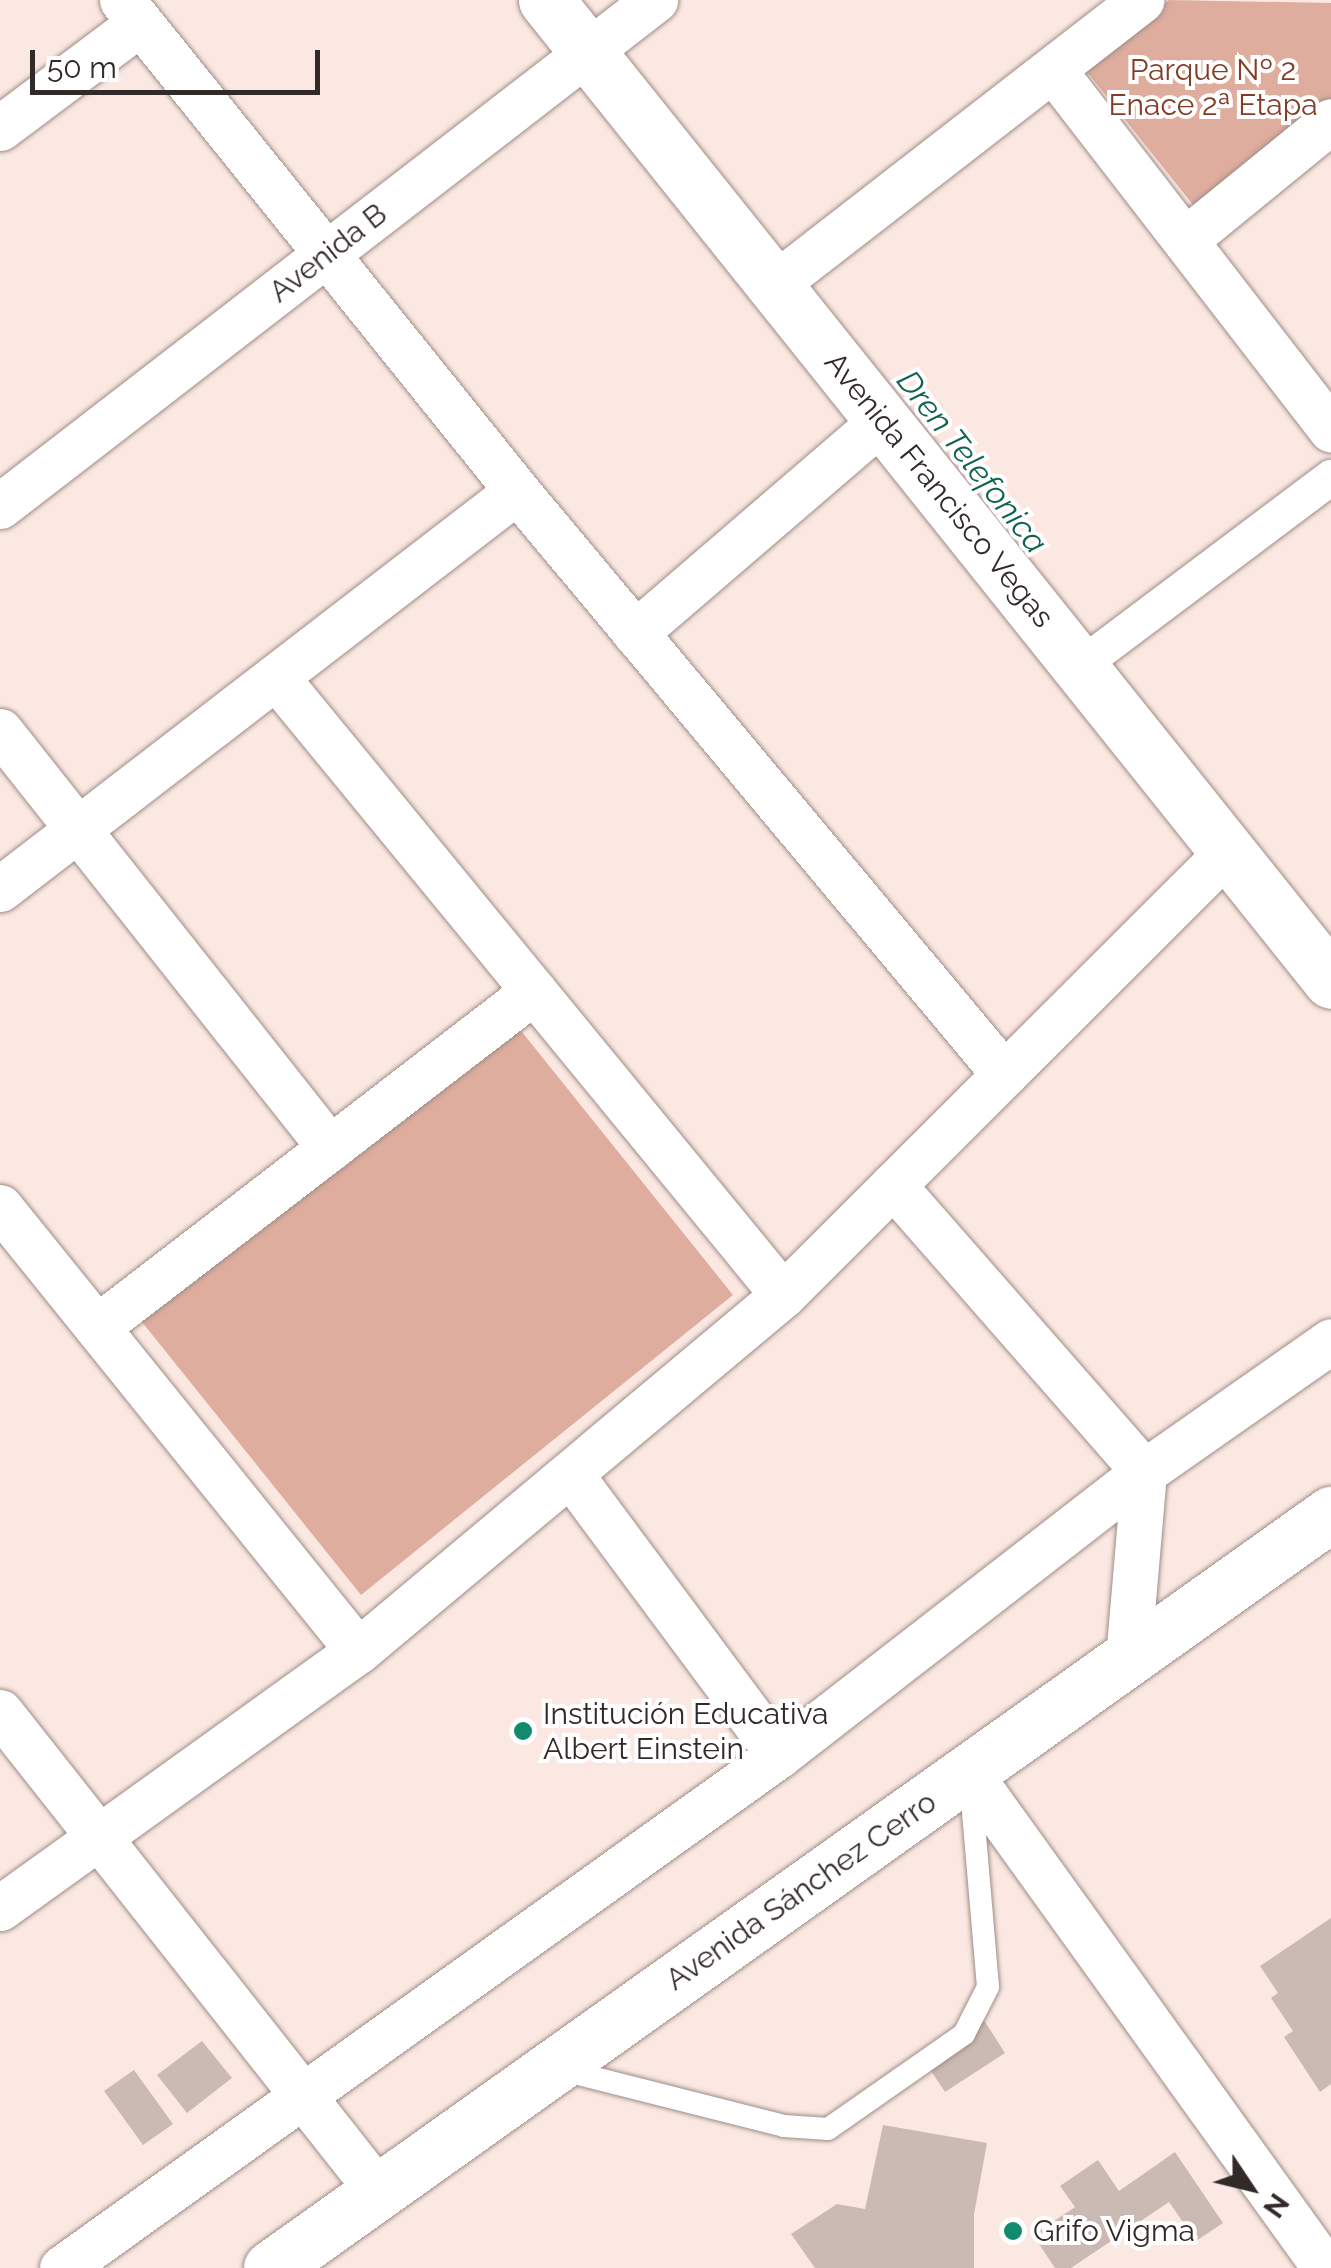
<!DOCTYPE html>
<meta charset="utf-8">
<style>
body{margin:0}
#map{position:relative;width:1331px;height:2268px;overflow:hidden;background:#fbe8e2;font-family:Raleway,sans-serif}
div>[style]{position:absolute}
.green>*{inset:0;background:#dead9e}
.building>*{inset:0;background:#cbb9b3}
.roads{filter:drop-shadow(0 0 2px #9e8d87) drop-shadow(0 0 2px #9e8d87)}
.service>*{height:22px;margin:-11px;padding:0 11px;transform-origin:11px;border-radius:11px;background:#fff}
.pedestrian>*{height:35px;margin:-17.5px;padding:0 17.5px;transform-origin:17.5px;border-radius:17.5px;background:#fff}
.minor>*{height:45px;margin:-22.5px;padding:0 22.5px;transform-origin:22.5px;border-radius:22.5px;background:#fff}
.tertiary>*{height:55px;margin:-27.5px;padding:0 27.5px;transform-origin:27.5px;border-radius:27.5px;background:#fff}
.trunk>*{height:55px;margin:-27.5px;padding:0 27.5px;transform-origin:27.5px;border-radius:27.5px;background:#fff}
.dots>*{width:28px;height:28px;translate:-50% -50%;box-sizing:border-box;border:5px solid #fff;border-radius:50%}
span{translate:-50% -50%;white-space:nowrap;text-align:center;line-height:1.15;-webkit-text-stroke:8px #fff;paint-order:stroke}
.park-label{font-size:30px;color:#833c25}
.street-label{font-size:30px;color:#312a28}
.poi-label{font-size:30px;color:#312a28}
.left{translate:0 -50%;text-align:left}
.water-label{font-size:32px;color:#10644e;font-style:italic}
.north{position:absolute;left:1201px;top:2138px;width:100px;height:100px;-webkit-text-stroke:8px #fff;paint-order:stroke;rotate:125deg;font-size:28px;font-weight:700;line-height:40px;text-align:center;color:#312a28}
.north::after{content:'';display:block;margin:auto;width:35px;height:45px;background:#312a28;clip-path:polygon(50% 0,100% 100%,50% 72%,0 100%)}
.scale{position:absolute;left:30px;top:50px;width:290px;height:45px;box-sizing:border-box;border:5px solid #312a28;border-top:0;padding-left:12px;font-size:30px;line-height:35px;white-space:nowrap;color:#312a28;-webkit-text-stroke:8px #fff;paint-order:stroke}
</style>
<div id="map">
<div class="green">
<div style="clip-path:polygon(1169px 0,1331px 3px,1331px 104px,1198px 211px,1084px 68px)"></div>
<div style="clip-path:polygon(510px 1017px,733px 1295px,361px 1595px,138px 1317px)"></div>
</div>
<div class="building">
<div style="clip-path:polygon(1331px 1918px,1331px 2084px,1320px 2092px,1284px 2037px,1293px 2031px,1271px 1998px,1278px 1993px,1260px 1966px)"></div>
<div style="clip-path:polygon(982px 2017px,1005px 2053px,945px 2092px,921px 2056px)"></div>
<div style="clip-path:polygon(202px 2041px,232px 2078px,187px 2113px,157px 2075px)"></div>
<div style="clip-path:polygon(134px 2070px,173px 2124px,143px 2145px,104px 2091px)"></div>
<div style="clip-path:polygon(883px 2125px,987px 2143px,974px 2214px,974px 2268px,815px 2268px,791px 2234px,837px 2204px,865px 2209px)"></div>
<div style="clip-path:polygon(1175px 2152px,1223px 2223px,1196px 2241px,1169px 2202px,1071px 2268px,1055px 2268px,1033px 2235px,1075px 2207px,1060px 2186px,1098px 2160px,1119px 2191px)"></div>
</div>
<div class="roads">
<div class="service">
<div style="left:559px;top:2069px;width:232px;rotate:14.2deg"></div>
<div style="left:784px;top:2126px;width:44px;rotate:3.9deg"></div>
<div style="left:828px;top:2129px;width:166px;rotate:-34.9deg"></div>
<div style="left:964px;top:2034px;width:53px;rotate:-62.9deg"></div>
<div style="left:988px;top:1987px;width:198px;rotate:-94.9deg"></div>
</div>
<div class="pedestrian">
<div style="left:1079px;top:666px;width:315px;rotate:-36.9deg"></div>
</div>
<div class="minor">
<div style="left:122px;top:0;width:630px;rotate:51.18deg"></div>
<div style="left:517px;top:491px;width:760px;rotate:50.13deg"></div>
<div style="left:1054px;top:71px;width:453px;rotate:52.3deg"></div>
<div style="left:0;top:128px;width:175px;rotate:-36.9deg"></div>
<div style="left:1185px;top:240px;width:188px;rotate:-39.2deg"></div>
<div style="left:774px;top:285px;width:465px;rotate:-37.8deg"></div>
<div style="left:0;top:506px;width:828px;rotate:-37.69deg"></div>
<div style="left:635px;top:633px;width:327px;rotate:-40.7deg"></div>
<div style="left:276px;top:677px;width:799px;rotate:50.63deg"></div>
<div style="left:0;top:731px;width:532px;rotate:51.64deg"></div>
<div style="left:0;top:889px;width:652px;rotate:-37.59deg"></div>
<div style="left:893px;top:1185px;width:381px;rotate:48.8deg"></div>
<div style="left:1144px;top:1472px;width:188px;rotate:94.9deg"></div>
<div style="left:0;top:1207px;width:570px;rotate:51.12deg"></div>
<div style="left:97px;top:1327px;width:551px;rotate:-37.56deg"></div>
<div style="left:571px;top:1475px;width:349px;rotate:53.4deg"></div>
<div style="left:0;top:1712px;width:610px;rotate:51.72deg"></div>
<div style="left:969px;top:1773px;width:610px;rotate:54.28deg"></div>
<div style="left:0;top:1908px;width:441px;rotate:-35.7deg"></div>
<div style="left:358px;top:1651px;width:554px;rotate:-39.95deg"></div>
<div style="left:783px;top:1295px;width:629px;rotate:-44.94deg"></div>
<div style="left:62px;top:2268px;width:882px;rotate:-35.58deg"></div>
<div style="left:779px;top:1755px;width:462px;rotate:-37.8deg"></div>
<div style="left:1144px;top:1472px;width:228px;rotate:-35deg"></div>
</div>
<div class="tertiary">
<div style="left:546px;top:0;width:1256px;rotate:51.33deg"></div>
</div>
<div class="trunk">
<div style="left:271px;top:2268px;width:1301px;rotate:-35.43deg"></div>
</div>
</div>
<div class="dots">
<div style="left:523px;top:1731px;background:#128a6d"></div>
<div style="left:1013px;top:2231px;background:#128a6d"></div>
</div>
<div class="park-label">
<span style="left:1213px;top:87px">Parque Nº 2<br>Enace 2ª Etapa</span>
</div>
<div class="street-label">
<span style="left:328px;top:253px;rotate:-38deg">Avenida B</span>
<span style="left:939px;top:490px;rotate:51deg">Avenida Francisco Vegas</span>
<span style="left:801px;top:1891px;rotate:-35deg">Avenida Sánchez Cerro</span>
</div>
<div class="poi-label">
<span class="left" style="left:543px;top:1731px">Institución Educativa<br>Albert Einstein</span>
<span class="left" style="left:1033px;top:2231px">Grifo Vigma</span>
</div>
<div class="water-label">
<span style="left:972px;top:462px;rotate:52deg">Dren Telefonica</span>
</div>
<div class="north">N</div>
<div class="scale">50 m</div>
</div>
